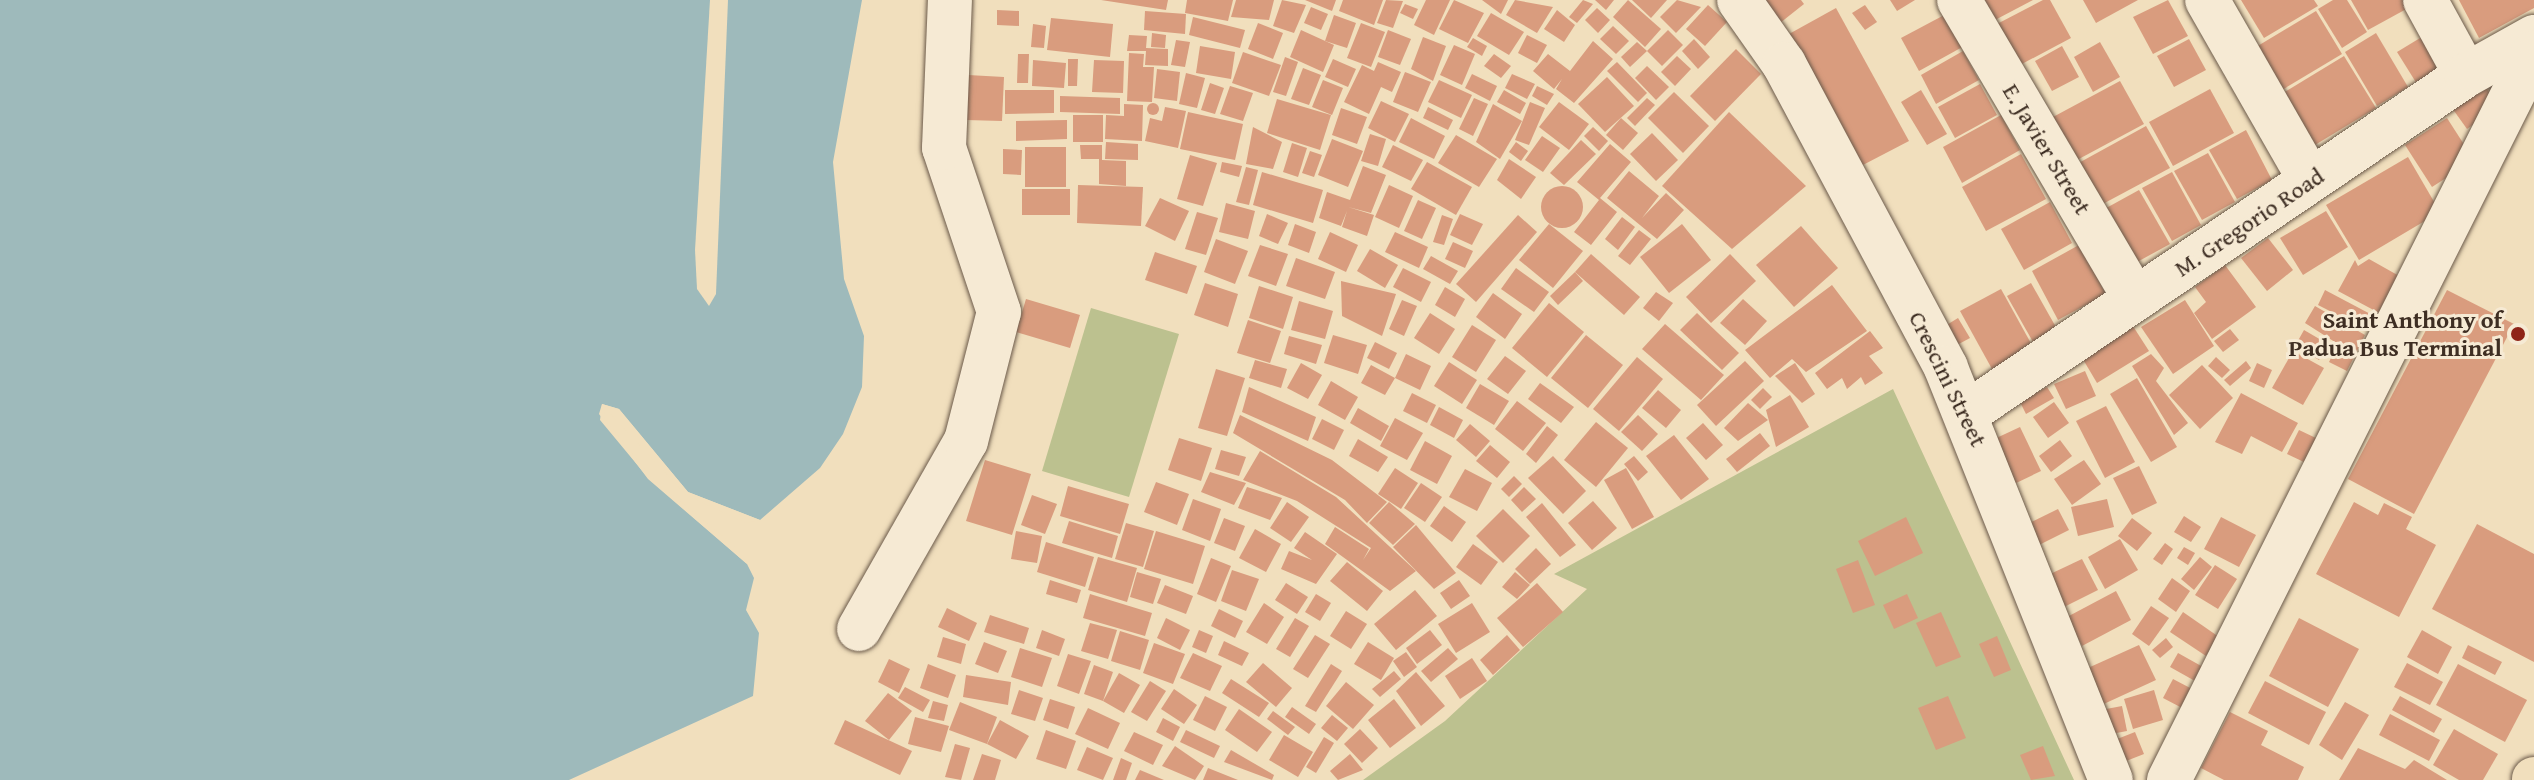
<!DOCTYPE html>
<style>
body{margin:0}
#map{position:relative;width:2534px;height:780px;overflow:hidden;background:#f1dfbd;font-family:"Gentium Book Plus",serif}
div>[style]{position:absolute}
.green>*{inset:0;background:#bcc18f}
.water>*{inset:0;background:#9ebabb}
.pier>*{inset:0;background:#f1dfbd}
.building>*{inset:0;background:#d99c7e}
.round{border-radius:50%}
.roads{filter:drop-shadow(0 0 2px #6b5a4a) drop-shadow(0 0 2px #6b5a4a)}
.minor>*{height:44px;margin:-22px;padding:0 22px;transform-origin:22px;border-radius:22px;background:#f6ead4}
.major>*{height:44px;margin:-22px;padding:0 22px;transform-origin:22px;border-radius:22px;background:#f1dfbd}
.dots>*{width:22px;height:22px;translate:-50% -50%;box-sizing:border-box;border:4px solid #f6ead4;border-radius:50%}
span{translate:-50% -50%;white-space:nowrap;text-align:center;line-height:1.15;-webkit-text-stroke:6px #f6ead4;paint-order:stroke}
.street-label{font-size:24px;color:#3e2e23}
.poi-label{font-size:24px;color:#3e2e23;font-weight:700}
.right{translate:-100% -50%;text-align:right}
</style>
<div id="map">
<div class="green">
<div style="clip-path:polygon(1091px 308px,1179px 334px,1129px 497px,1042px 471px)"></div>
<div style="clip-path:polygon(1893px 389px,2074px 780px,1363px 780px,1445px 721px,1587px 589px,1554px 574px)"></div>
</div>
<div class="water">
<div style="clip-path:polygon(0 0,862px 0,833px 162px,844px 279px,864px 336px,862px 387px,843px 434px,820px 468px,760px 520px,688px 492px,619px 409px,602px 404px,599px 414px,648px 479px,747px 564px,754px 578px,746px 610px,759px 633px,753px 696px,569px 780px,0 780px)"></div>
</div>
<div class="pier">
<div style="clip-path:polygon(710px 0,728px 0,716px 294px,709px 306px,697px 289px,695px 250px)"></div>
<div style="clip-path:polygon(602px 404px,619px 409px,688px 492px,760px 520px,746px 523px,686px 495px,605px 408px,604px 418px,651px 477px,737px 548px,747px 564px,649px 479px,600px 420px)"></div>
</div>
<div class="building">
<div style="clip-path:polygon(1101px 0,1168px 0,1166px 10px)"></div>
<div style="clip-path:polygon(1187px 0,1233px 0,1228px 21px,1185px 13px)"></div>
<div style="clip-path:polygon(1236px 0,1274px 0,1269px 20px,1231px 17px)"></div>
<div style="clip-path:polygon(1282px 0,1306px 5px,1294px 33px,1273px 26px)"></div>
<div style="clip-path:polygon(1305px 0,1336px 0,1332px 11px)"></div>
<div style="clip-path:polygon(1343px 0,1383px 0,1374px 25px,1339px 11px)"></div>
<div style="clip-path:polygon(1386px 0,1403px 1px,1393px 28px,1377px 23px)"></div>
<div style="clip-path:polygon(1426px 0,1450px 0,1434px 35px,1414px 25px)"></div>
<div style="clip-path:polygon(1454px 0,1484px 13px,1468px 43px,1439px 29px)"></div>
<div style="clip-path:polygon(1482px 0,1508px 0,1501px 14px)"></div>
<div style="clip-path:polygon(1515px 0,1553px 7px,1537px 33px,1506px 15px)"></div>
<div style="clip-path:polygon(1583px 0,1593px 4px,1577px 23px,1569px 17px)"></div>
<div style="clip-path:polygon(1595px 0,1614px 0,1606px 10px)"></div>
<div style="clip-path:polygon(1628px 0,1661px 29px,1645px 47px,1613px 17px)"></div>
<div style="clip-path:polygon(1632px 0,1667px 0,1651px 18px)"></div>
<div style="clip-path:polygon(1677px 0,1701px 7px,1676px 33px,1660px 17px)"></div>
<div style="clip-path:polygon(1762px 0,1801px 0,1804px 4px,1780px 23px)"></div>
<div style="clip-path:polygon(1890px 0,1915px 0,1897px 11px)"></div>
<div style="clip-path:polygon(1984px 0,2033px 0,1995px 20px)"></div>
<div style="clip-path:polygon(2043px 0,2050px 0,2071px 38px,2020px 65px,1997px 24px)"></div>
<div style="clip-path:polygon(2083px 0,2138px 0,2096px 23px)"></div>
<div style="clip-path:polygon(2168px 0,2188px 36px,2153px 54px,2133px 17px)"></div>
<div style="clip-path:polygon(2241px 0,2314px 0,2318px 6px,2264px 38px)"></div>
<div style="clip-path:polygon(2333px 0,2347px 0,2367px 32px,2342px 48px,2318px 9px)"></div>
<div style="clip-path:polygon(2351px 0,2406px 0,2410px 7px,2368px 30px)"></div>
<div style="clip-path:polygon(2459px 0,2534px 0,2534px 8px,2479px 38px)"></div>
<div style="clip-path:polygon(1405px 4px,1418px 9px,1413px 19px,1400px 13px)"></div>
<div style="clip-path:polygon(1708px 5px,1727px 22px,1705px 46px,1686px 29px)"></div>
<div style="clip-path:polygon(1865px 5px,1877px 22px,1865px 30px,1852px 13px)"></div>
<div style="clip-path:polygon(1311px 7px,1328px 14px,1321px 30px,1304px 23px)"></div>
<div style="clip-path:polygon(1597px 8px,1610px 20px,1598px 33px,1585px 20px)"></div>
<div style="clip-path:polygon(1836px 8px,1909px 141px,1861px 166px,1789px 34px)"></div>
<div style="clip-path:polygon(997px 10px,1019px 11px,1019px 26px,997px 25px)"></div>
<div style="clip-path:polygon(1557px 10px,1575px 25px,1564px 42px,1544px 29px)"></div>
<div style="clip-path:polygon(1145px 11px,1186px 14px,1185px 34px,1144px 30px)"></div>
<div style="clip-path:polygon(2316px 11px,2342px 54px,2282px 90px,2256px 47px)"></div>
<div style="clip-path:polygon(1491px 13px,1524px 32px,1509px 55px,1477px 36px)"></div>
<div style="clip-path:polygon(1948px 13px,1966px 45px,1919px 71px,1901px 38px)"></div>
<div style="clip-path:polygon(1334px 15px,1356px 23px,1347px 48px,1325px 41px)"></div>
<div style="clip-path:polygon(1193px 17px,1245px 30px,1240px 48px,1189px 35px)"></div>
<div style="clip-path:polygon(1051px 18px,1113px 24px,1110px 57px,1047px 50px)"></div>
<div style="clip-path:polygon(1258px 23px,1283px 33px,1273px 59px,1248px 49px)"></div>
<div style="clip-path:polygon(1361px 23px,1385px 32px,1371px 67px,1347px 58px)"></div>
<div style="clip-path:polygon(1033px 24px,1046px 26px,1044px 48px,1031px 47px)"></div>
<div style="clip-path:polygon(1613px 26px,1629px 41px,1616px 54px,1600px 39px)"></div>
<div style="clip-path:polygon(1301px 30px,1334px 45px,1323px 72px,1290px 57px)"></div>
<div style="clip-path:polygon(1388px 30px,1411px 39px,1400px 65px,1378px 57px)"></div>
<div style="clip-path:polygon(1668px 30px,1683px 45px,1662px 66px,1647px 51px)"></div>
<div style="clip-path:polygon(2430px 32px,2450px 65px,2417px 84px,2397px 52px)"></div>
<div style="clip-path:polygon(1152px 33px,1166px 35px,1165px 48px,1151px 47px)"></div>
<div style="clip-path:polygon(2376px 33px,2408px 87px,2377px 106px,2345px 52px)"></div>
<div style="clip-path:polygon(1129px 35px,1147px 36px,1146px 48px,1168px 49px,1168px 66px,1145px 65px,1146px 51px,1127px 51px)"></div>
<div style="clip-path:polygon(1527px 35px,1547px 45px,1537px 63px,1518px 53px)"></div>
<div style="clip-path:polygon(1423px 37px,1446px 46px,1433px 81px,1411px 69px)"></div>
<div style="clip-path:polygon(1473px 38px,1487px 46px,1482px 56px,1467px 47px)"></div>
<div style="clip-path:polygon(1694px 39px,1710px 57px,1698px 69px,1682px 51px)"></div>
<div style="clip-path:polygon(2189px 39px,2206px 70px,2174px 87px,2157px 56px)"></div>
<div style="clip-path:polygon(1176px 40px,1190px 42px,1185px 67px,1171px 65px)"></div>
<div style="clip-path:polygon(1593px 41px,1613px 59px,1574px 103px,1556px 89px,1562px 79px,1554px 89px,1533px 71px,1548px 54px,1570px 71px)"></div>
<div style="clip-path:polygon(1637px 42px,1647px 51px,1630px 67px,1621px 57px)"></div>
<div style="clip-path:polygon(2100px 42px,2120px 77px,2093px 92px,2074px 57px)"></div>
<div style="clip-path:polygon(1454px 45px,1475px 54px,1462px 85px,1440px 75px)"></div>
<div style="clip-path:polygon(1200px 46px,1235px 52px,1231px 79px,1196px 73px)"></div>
<div style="clip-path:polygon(2062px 46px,2079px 77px,2052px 91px,2035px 61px)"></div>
<div style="clip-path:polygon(1736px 49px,1761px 74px,1715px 121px,1690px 96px)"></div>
<div style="clip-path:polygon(1963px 51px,1979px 80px,1936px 104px,1921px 75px)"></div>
<div style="clip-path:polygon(1243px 52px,1281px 65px,1269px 96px,1232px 83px)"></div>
<div style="clip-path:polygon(1129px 53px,1144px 54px,1143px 67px,1154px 67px,1152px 102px,1127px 101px)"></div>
<div style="clip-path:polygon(1018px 54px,1029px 54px,1028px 83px,1017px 83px)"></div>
<div style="clip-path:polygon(1494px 54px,1511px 66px,1501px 78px,1484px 66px)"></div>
<div style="clip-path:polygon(1677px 56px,1691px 69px,1675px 86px,1661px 72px)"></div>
<div style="clip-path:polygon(2344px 56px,2376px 108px,2310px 148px,2278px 96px)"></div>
<div style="clip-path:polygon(1285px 57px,1298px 62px,1286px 96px,1273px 92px)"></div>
<div style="clip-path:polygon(1068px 59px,1078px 59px,1077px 86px,1068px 86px)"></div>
<div style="clip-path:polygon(1333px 59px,1356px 69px,1348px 87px,1325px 77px)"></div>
<div style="clip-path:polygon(1033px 60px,1066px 63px,1064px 88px,1032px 86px)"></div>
<div style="clip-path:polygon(1094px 60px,1124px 61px,1123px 93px,1092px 92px)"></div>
<div style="clip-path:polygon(1378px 62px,1401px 72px,1392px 92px,1381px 87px,1369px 114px,1344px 102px,1362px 65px,1374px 71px)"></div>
<div style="clip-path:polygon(1617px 62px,1647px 93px,1638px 102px,1607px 71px)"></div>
<div style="clip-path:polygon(1647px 66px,1669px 87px,1656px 100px,1635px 78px)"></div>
<div style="clip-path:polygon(1303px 68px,1321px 75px,1309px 105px,1291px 99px)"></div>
<div style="clip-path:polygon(1157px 69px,1180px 72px,1177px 101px,1154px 98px)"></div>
<div style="clip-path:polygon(1405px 72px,1431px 82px,1418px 112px,1393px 102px)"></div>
<div style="clip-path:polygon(1186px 73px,1205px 78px,1197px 108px,1179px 104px)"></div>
<div style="clip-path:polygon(1472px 74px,1497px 86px,1490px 101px,1465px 88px)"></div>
<div style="clip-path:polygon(1512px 74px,1535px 84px,1527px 99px,1505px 88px)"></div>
<div style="clip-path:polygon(968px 75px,1004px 77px,1002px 121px,966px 120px)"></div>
<div style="clip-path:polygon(1607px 77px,1634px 106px,1605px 132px,1578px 104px)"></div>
<div style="clip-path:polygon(1323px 80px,1343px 88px,1332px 115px,1312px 107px)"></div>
<div style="clip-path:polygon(1439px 80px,1472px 95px,1461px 118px,1428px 102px)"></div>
<div style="clip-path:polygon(2120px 81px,2144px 124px,2077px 160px,2053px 117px)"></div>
<div style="clip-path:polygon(1210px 83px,1224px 88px,1215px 114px,1201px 110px)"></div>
<div style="clip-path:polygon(1980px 84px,1997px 115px,1955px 138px,1938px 107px)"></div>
<div style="clip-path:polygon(1230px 86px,1253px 93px,1243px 121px,1220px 114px)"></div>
<div style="clip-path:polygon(1537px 86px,1554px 94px,1547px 105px,1532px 96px)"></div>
<div style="clip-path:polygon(2485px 86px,2499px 106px,2467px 129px,2452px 108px)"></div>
<div style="clip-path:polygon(2210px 89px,2234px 133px,2173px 166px,2149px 122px)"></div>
<div style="clip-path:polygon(1005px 90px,1054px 90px,1054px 113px,1005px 114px)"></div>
<div style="clip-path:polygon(1504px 90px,1526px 103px,1520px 114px,1497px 102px)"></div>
<div style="clip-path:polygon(1921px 90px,1947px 134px,1927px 145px,1901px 102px)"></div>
<div style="clip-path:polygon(1674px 92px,1709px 126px,1683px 153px,1648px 118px)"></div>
<div style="clip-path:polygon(1060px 96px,1120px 98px,1120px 114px,1060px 112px)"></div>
<div style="clip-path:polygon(1474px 98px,1488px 104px,1473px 136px,1459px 129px)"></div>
<div style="clip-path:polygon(1647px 98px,1655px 105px,1635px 126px,1627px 118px)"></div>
<div style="clip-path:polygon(1277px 99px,1331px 115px,1320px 150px,1267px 133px)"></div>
<div style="clip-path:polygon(1381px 101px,1409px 114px,1395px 142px,1368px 128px)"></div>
<div style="clip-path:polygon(1530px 102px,1545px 108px,1529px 145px,1515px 140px)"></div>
<div style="clip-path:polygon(1559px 102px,1589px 124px,1569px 150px,1539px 127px)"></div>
<div class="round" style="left:1147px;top:103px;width:12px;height:12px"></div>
<div style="clip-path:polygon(1124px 104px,1143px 105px,1142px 141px,1105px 139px,1106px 115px,1124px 116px)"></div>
<div style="clip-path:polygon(1493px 104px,1522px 121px,1500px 159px,1476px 142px)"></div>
<div style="clip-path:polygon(1165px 107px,1186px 111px,1178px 148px,1145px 141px,1150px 118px,1162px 121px)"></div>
<div style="clip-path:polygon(1428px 107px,1453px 120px,1448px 130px,1423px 118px)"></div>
<div style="clip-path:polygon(1341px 108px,1367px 117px,1357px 144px,1332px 135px)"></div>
<div style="clip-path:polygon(1188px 112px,1243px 124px,1235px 160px,1180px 149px)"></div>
<div style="clip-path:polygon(1729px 112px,1806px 186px,1732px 249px,1662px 186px)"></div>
<div style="clip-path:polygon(1073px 115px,1103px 115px,1103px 142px,1073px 142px)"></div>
<div style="clip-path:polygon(2001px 115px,2020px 150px,1962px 183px,1943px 147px)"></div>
<div style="clip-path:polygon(1411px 118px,1445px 136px,1434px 159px,1399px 142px)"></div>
<div style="clip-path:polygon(1621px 118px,1638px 133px,1623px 150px,1606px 135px)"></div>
<div style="clip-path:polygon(2447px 118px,2474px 160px,2432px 187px,2405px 145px)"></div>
<div style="clip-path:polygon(1067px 120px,1067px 139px,1016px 141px,1016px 121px)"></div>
<div style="clip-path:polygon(2146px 126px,2170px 168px,2099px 206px,2075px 165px)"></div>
<div style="clip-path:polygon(1253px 127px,1282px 142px,1273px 169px,1246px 164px)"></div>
<div style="clip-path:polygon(1593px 127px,1608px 141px,1599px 151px,1584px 136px)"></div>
<div style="clip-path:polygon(2246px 130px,2272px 180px,2237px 199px,2209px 150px)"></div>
<div style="clip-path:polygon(1652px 133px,1678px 160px,1656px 181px,1630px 154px)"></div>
<div style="clip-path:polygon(1370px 134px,1386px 139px,1378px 166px,1361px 161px)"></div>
<div style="clip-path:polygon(1456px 135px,1497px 159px,1479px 187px,1438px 163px)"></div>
<div style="clip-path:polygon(1542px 136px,1560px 148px,1543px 172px,1525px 160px)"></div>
<div style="clip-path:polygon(1332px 139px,1363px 151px,1348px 187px,1318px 175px)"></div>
<div style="clip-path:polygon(1581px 140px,1596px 154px,1564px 185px,1550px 173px)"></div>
<div style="clip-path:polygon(1106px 142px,1138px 144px,1138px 160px,1105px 159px)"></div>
<div style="clip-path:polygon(1516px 142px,1528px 151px,1521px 161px,1509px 152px)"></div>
<div style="clip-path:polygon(1292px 143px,1307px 148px,1298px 177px,1283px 172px)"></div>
<div style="clip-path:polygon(1610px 144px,1631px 162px,1600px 198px,1617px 212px,1591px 245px,1574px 232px,1599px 200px,1577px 182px)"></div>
<div style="clip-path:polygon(1080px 145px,1102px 145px,1102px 160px,1126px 161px,1126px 186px,1099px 184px,1099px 159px,1081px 159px)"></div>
<div style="clip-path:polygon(1393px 145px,1423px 160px,1411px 181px,1382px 167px)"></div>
<div style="clip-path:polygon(1025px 147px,1066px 147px,1066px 187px,1025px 187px)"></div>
<div style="clip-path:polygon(1003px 149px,1022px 150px,1021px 175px,1003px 174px)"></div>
<div style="clip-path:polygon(1310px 151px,1322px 155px,1314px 177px,1302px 173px)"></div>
<div style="clip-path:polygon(2208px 153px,2235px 202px,2202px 220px,2174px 171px)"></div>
<div style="clip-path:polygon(2021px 154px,2046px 199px,1986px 231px,1962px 187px)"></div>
<div style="clip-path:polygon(1190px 155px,1217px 163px,1203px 206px,1177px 199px)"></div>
<div style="clip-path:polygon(2408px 157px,2440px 212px,2359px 260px,2326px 205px)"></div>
<div style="clip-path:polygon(1509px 159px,1536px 177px,1521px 199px,1497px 180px)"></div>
<div style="clip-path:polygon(1222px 162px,1242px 166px,1239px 177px,1220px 172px)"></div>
<div style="clip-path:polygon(1427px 162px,1472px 187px,1456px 215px,1411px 189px)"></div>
<div style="clip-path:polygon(1363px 166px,1386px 175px,1371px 213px,1348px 207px,1374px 215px,1367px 236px,1342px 227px,1347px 211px,1341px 226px,1319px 218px,1327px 192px,1350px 200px)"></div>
<div style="clip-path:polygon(1246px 167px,1258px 170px,1249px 205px,1236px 202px)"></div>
<div style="clip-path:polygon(1629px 171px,1659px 196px,1642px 218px,1666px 193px,1684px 210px,1657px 239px,1607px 198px)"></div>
<div style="clip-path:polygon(1262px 172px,1323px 190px,1313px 223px,1253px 205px)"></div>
<div style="clip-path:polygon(2172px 172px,2201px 225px,2172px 241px,2142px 188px)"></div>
<div style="clip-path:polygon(1078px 185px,1143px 187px,1141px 226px,1077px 223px)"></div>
<div style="clip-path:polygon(1389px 185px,1413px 196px,1399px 228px,1375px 217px)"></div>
<div class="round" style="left:1541px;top:186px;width:42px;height:42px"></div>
<div style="clip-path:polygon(1022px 189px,1070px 189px,1070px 215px,1022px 215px)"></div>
<div style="clip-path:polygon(2139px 190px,2170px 244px,2128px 267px,2099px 212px)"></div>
<div style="clip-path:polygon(1160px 198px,1189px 211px,1175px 241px,1145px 226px)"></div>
<div style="clip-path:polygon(1418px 200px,1436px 208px,1422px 239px,1404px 231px)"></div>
<div style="clip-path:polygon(2050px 202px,2072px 243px,2024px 270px,2001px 229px)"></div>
<div style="clip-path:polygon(1226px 203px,1255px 211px,1248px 239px,1219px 232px)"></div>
<div style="clip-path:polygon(2326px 211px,2348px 247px,2303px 275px,2280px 238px)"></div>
<div style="clip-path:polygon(1197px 212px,1218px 218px,1206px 255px,1185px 249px)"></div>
<div style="clip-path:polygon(1267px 214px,1288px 223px,1278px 244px,1259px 236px)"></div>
<div style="clip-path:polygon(1460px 214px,1483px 224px,1472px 245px,1450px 235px)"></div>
<div style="clip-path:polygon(1442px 215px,1453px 219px,1444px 245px,1433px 242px)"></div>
<div style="clip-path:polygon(1518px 215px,1537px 232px,1476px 302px,1456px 284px)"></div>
<div style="clip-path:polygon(1622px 217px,1635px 227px,1618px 250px,1605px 239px)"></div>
<div style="clip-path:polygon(1295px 224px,1316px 232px,1309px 253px,1288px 245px)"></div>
<div style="clip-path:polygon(1549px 224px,1583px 251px,1553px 288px,1519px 260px)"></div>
<div style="clip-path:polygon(1682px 224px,1711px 260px,1669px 293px,1640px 257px)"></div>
<div style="clip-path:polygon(1801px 226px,1838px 268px,1794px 307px,1756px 265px)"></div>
<div style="clip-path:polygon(1639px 230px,1651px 239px,1630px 265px,1618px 256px)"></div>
<div style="clip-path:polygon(1330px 232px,1358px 245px,1346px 272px,1318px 259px)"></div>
<div style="clip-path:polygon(1395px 232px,1428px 247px,1419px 268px,1385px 252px)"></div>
<div style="clip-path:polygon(2268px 238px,2293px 270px,2267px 291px,2241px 258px)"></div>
<div style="clip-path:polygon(1216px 239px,1248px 251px,1235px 284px,1204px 272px)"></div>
<div style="clip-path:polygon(1453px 242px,1473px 251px,1465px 268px,1445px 259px)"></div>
<div style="clip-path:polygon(1260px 245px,1288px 254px,1276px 286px,1248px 276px)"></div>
<div style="clip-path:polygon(2079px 245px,2106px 294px,2058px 320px,2032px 271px)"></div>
<div style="clip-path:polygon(1370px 249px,1398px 265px,1385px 288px,1357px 271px)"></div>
<div style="clip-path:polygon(1155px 252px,1197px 266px,1187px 294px,1145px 280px)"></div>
<div style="clip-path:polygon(1591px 254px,1640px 297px,1624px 315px,1575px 272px)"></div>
<div style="clip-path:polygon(1730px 254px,1756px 281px,1711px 323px,1686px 297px)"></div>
<div style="clip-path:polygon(1431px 256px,1458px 271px,1450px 284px,1423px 269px)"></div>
<div style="clip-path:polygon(1296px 258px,1335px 272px,1325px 299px,1286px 286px)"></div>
<div style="clip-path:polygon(2369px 259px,2401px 277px,2381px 314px,2338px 291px,2355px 260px,2358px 266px)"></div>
<div style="clip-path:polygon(2225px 265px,2256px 307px,2212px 339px,2194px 313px,2206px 302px,2195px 287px)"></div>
<div style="clip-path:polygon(1403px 268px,1431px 282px,1421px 302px,1393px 287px)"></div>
<div style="clip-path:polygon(1516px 268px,1549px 292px,1534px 312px,1501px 289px)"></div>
<div style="clip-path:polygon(1575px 272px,1583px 281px,1558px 305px,1550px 296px)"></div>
<div style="clip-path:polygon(1341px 281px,1396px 294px,1382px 336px,1342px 316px)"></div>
<div style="clip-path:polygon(1205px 283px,1238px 294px,1228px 327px,1194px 315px)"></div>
<div style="clip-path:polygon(2031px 283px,2057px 329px,2033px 342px,2007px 296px)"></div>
<div style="clip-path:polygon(1832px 285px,1867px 331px,1806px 372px,1792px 359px,1770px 378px,1745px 350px)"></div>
<div style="clip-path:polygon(1259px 286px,1293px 297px,1283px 329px,1249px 318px)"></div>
<div style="clip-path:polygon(1445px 287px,1465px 299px,1455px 317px,1435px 305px)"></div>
<div style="clip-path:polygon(2001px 289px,2033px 347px,1992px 369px,1960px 311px)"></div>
<div style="clip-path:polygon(2325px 290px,2376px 317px,2369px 331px,2318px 305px)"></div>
<div style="clip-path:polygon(2447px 290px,2514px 324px,2414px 514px,2348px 479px)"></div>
<div style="clip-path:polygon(1656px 292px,1673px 303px,1659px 321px,1643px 308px)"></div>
<div style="clip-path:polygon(1493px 293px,1522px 314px,1505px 339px,1476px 317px)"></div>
<div style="clip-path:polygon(1026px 299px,1080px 315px,1070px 348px,1016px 332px)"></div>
<div style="clip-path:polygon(1743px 299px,1767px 321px,1745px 345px,1720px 323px)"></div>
<div style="clip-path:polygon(1402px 300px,1417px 306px,1404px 336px,1389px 329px)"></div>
<div style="clip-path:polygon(2185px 300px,2214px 346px,2173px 374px,2141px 327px)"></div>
<div style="clip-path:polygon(1299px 301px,1333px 311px,1325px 339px,1291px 330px)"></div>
<div style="clip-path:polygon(1549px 303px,1584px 332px,1547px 377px,1512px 348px)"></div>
<div style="clip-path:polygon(2315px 306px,2365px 335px,2347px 371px,2329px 362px,2338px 344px,2305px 323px)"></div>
<div style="clip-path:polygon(1430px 313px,1455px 329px,1439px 354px,1414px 338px)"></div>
<div style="clip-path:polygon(1697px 313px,1739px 353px,1722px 370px,1680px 330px)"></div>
<div style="clip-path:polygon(1958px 318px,1970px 338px,1957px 345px,1945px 326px)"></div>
<div style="clip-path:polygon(1248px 320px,1281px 331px,1270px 363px,1237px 353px)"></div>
<div style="clip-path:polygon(2129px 320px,2149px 351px,2097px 383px,2078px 351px)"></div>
<div style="clip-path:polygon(1665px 324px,1724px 375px,1701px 400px,1642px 349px)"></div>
<div style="clip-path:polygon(1472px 325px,1496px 340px,1476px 372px,1452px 357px)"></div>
<div style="clip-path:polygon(2230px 329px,2239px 340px,2223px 352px,2214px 341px)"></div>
<div style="clip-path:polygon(2304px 330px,2328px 344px,2319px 360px,2295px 346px)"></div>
<div style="clip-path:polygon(1870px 331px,1883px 348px,1869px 356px,1883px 373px,1865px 385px,1861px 377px,1847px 389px,1842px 378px,1827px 389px,1815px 373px)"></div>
<div style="clip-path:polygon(1333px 335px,1367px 345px,1358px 374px,1324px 363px)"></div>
<div style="clip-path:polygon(1586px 335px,1623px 365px,1588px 408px,1551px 378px)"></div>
<div style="clip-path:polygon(1289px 336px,1322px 345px,1316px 364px,1284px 354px)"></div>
<div style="clip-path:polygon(1375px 342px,1397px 353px,1389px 369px,1367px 358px)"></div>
<div style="clip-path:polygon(2293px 351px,2324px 368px,2303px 405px,2272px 388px)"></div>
<div style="clip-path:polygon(1406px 354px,1431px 366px,1420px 390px,1395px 378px,1385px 395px,1361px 383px,1371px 365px,1395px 378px)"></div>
<div style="clip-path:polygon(2151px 354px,2164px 368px,2156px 381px,2188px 423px,2174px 435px,2132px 366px)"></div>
<div style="clip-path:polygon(1505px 356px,1526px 371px,1508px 394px,1487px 379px)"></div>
<div style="clip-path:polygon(1637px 357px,1663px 379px,1619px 431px,1593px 409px)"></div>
<div style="clip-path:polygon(2216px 357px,2230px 370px,2222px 378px,2208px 366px)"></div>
<div style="clip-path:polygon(1255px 360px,1287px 369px,1281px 388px,1249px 378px)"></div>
<div style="clip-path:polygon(1745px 361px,1764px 381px,1716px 426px,1697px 405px)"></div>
<div style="clip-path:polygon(2246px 361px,2251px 368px,2230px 386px,2224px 380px)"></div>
<div style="clip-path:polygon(1449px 362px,1477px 380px,1462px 404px,1434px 386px)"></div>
<div style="clip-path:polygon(1301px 363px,1322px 375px,1308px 399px,1287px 388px)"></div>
<div style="clip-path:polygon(1795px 363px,1815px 394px,1802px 403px,1775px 376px)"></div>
<div style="clip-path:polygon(2257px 363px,2272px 370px,2264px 388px,2249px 381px)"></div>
<div style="clip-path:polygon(2202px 365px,2233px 398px,2200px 429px,2169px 395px)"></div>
<div style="clip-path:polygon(1216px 369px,1245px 378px,1227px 436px,1198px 428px)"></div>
<div style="clip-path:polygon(2085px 371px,2096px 396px,2066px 409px,2054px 384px)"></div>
<div style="clip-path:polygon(2137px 378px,2177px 447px,2151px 462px,2110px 394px)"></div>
<div style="clip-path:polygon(1331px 381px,1358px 397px,1345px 420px,1318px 405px)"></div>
<div style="clip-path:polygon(1540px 383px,1574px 407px,1561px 423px,1528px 399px)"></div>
<div style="clip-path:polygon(1480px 384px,1509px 401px,1494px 425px,1466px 408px)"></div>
<div style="clip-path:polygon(1249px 387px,1316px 417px,1308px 441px,1242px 412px)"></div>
<div style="clip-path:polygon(2047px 387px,2054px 398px,2026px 414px,2020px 402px)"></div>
<div style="clip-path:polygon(1763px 388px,1772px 397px,1760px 409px,1751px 400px)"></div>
<div style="clip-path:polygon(1658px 390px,1681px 410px,1666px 428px,1642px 408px)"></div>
<div style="clip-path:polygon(1412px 393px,1436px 405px,1427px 423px,1403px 411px)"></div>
<div style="clip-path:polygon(2241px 393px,2298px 423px,2282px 452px,2251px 436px,2242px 454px,2215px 442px)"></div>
<div style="clip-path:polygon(1790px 395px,1809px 427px,1776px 447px,1766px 410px)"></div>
<div style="clip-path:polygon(1517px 401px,1546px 423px,1523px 451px,1495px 429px)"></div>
<div style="clip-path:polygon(2054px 402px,2069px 423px,2048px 438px,2033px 417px)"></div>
<div style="clip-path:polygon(1748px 403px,1768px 420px,1738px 441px,1724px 428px)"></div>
<div style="clip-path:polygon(2106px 406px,2135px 462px,2105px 478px,2076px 421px)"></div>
<div style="clip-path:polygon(1439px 407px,1463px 420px,1454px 438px,1430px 425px)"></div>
<div style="clip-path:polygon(1358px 408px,1389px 426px,1381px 441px,1350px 423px)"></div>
<div style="clip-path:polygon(1240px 415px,1332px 460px,1387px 502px,1367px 523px,1345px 500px,1233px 433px)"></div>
<div style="clip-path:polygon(1638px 415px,1658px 434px,1642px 451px,1621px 432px)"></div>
<div style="clip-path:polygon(1395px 418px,1423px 433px,1407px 460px,1380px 446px)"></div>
<div style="clip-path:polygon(1322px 419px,1344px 430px,1334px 450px,1312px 439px)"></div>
<div style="clip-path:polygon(1596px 422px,1628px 448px,1596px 487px,1564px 460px)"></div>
<div style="clip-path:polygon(1703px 423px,1723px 445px,1706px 460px,1686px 438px)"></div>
<div style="clip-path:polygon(1470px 424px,1490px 441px,1476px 457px,1456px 440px)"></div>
<div style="clip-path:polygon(1547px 426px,1558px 435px,1536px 463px,1526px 454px)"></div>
<div style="clip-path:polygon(2020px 427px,2041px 471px,2012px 485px,1990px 441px)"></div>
<div style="clip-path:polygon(2299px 430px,2318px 439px,2306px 463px,2287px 454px)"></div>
<div style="clip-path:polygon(1760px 433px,1770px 446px,1737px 472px,1726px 459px)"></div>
<div style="clip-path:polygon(1674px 435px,1709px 479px,1681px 500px,1646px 456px)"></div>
<div style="clip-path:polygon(1179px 438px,1212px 448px,1201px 481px,1168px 470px)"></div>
<div style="clip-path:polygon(1358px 439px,1388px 457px,1378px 472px,1349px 456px)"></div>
<div style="clip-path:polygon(2060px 440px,2072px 456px,2051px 472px,2039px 456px)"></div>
<div style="clip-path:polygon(1425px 441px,1452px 456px,1437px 484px,1410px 470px)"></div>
<div style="clip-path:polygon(1490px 445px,1510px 462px,1497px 478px,1476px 461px)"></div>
<div style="clip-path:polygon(1221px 450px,1246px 457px,1239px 476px,1215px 469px)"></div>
<div style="clip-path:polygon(1260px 451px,1336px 497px,1416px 571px,1390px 591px,1325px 544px,1335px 527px,1369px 549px,1363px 560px,1371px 548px,1297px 501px,1243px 480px)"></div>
<div style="clip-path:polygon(1553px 456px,1586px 491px,1563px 514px,1528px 478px)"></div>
<div style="clip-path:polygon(1634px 456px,1648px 472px,1638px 481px,1624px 464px)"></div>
<div style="clip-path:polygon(985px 460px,1031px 474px,1012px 535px,966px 521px)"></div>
<div style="clip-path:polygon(2084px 460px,2101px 484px,2072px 505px,2054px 479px)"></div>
<div style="clip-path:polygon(2139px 466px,2157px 503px,2132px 515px,2113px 478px)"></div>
<div style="clip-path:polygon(1395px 468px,1418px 483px,1401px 509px,1378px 494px)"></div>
<div style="clip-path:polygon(1626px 468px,1654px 517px,1632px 529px,1604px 480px)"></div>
<div style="clip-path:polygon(1465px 469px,1492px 483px,1477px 511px,1449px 497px)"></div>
<div style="clip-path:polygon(1210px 472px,1246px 483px,1234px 505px,1201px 492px)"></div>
<div style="clip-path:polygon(1514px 476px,1522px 484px,1509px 497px,1501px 489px)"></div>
<div style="clip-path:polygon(1156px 482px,1189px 494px,1177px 525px,1144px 512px)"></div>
<div style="clip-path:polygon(1421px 483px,1442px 497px,1425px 522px,1404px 508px)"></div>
<div style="clip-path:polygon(1068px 486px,1129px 504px,1120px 534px,1060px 516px)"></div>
<div style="clip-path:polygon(1247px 487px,1282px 498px,1270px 520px,1238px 508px)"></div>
<div style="clip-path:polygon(1524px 487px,1536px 499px,1522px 512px,1511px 500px)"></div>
<div style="clip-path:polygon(1032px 495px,1057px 504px,1045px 534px,1021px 525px)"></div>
<div style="clip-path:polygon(1193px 499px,1221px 509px,1210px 541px,1182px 530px)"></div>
<div style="clip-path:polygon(2107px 499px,2114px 527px,2078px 536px,2071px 507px)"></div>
<div style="clip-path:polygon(1593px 501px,1617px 528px,1592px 550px,1568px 523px)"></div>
<div style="clip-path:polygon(1287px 502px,1309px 517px,1291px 542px,1270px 528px)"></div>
<div style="clip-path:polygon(1389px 502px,1415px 524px,1393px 545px,1369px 523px)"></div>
<div style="clip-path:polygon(2354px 502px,2378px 515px,2384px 503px,2412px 517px,2406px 529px,2436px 545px,2399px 617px,2316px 574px)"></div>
<div style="clip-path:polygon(1542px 503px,1576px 545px,1560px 557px,1526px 517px)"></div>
<div style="clip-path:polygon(1444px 506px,1466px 522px,1452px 542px,1430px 526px)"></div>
<div style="clip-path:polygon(1503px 509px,1530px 536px,1503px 563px,1476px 536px)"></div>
<div style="clip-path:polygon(2058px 509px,2069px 530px,2033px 548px,2023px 526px)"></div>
<div style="clip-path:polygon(2184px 516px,2201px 527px,2191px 542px,2174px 532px)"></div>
<div style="clip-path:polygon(1906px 517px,1923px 553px,1875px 576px,1858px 541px)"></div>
<div style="clip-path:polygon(2221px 517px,2256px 535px,2239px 567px,2204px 549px)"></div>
<div style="clip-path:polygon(1224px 518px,1245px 526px,1235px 551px,1214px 543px)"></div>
<div style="clip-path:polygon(2132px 518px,2152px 533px,2137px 551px,2118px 536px)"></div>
<div style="clip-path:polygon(1069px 521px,1118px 536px,1112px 558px,1062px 543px)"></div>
<div style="clip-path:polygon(1126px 523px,1154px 531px,1143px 567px,1115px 559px)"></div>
<div style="clip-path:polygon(2477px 524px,2534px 554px,2534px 662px,2432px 609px)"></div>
<div style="clip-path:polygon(1416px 525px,1456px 573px,1434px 589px,1393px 547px)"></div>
<div style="clip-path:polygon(1255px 529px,1281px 544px,1266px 572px,1239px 558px)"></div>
<div style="clip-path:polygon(1016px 531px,1042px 536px,1037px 563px,1011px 559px)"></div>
<div style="clip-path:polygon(1156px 531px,1205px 546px,1193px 584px,1144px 569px)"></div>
<div style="clip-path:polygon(1305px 532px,1337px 554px,1316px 584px,1281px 569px,1289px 551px,1312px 560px,1294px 548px)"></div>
<div style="clip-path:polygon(2120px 539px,2138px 570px,2105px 589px,2088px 557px)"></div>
<div style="clip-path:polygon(1046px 542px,1094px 557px,1085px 587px,1037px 572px)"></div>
<div style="clip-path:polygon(2165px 543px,2173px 549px,2162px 565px,2153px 559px)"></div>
<div style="clip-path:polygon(1473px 544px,1498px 562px,1481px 585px,1456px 567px)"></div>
<div style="clip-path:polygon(2184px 547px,2195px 553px,2188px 565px,2177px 558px)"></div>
<div style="clip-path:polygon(1536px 548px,1551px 564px,1530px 584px,1515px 569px)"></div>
<div style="clip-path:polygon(1098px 557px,1137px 568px,1127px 602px,1088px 590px)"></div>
<div style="clip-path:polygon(2200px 557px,2212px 567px,2194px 590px,2181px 579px)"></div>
<div style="clip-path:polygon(1211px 558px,1231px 566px,1216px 602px,1197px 594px)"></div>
<div style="clip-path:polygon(2082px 559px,2098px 590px,2062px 608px,2046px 576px)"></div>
<div style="clip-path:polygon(1858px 560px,1875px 605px,1853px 613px,1836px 569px)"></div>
<div style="clip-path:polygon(1347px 562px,1383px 591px,1367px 611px,1330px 581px)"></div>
<div style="clip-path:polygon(2215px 565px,2237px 579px,2218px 609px,2195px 595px)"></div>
<div style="clip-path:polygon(1232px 570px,1259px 579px,1246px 611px,1221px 601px)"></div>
<div style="clip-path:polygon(1137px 572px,1161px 579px,1153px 604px,1130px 597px)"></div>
<div style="clip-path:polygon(1515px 572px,1530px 585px,1517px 599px,1502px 587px)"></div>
<div style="clip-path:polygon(2172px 578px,2190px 591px,2176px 612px,2158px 599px)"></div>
<div style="clip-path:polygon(1050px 580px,1081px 590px,1077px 603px,1046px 594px)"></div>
<div style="clip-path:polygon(1459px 580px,1470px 596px,1451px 609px,1440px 593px)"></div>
<div style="clip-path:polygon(1286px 583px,1308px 597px,1297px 614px,1275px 600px)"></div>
<div style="clip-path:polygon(1537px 583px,1563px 612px,1523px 647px,1497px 618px)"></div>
<div style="clip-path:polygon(1165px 585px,1193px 596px,1186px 614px,1157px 603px)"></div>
<div style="clip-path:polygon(1415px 590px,1437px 616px,1396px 650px,1374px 624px)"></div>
<div style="clip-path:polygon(2116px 591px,2131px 620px,2082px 646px,2067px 617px)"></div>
<div style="clip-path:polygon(1090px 594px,1152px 613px,1145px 636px,1083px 618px)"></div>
<div style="clip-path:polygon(1316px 594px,1331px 603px,1320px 621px,1305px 612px)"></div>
<div style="clip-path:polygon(1907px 594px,1918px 618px,1894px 629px,1883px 605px)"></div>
<div style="clip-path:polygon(1264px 603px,1284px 617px,1267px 644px,1246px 632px)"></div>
<div style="clip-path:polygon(1472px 603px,1490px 632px,1456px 653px,1438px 624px)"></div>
<div style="clip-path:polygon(2151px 606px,2169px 618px,2149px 646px,2132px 634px)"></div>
<div style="clip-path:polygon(947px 608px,977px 623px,969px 641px,938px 627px)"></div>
<div style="clip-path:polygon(1219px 609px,1243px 621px,1235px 638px,1211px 626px)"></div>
<div style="clip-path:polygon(1346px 611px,1367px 624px,1351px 649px,1330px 636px)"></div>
<div style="clip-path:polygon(1941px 612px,1961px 657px,1936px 667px,1916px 623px)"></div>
<div style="clip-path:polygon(2183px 612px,2219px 637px,2206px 656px,2170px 632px)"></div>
<div style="clip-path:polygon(990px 615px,1029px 628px,1024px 644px,984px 632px)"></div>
<div style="clip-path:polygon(1166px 618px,1190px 630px,1180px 650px,1157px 638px)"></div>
<div style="clip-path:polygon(1295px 618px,1309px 626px,1290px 657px,1276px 649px)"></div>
<div style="clip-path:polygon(2299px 618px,2359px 649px,2328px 707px,2269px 676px)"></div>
<div style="clip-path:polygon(1090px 623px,1117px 630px,1108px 659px,1081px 651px)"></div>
<div style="clip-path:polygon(1042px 630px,1065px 639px,1059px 656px,1036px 648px)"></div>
<div style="clip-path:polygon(1199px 630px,1213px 636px,1206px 653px,1192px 647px)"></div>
<div style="clip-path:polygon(1430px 630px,1442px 645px,1417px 664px,1406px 648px)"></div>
<div style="clip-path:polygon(2422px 630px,2452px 647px,2438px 674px,2407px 657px)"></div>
<div style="clip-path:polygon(1120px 631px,1149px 640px,1140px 670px,1111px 661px)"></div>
<div style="clip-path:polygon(1315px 635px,1330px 644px,1308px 678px,1293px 669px)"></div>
<div style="clip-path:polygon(1507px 635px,1520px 650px,1493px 675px,1480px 660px)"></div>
<div style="clip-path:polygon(1997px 636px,2011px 670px,1994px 677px,1979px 644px)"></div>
<div style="clip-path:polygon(943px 637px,966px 644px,961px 664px,937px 657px)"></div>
<div style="clip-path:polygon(2166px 638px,2173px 647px,2160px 658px,2152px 650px)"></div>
<div style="clip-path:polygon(1224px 641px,1249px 653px,1242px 666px,1218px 655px)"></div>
<div style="clip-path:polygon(984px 642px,1007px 651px,998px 673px,975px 664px)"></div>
<div style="clip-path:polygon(1368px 642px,1394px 658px,1381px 680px,1354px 664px)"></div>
<div style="clip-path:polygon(1154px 643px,1185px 654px,1173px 684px,1143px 673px)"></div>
<div style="clip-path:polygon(2139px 645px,2156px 680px,2095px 708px,2079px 672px)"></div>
<div style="clip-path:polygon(2468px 645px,2502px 662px,2495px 675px,2462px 658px)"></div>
<div style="clip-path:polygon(1020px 648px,1052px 658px,1042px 687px,1011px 677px)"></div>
<div style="clip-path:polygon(1448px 648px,1458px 659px,1431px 682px,1421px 671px)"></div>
<div style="clip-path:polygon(1406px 652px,1417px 667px,1404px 677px,1393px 661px)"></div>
<div style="clip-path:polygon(1193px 653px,1222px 666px,1210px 691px,1180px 678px)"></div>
<div style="clip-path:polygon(2178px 653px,2203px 667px,2195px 681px,2170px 667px)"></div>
<div style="clip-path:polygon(1068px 654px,1091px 661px,1079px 694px,1057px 686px)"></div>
<div style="clip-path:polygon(1472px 658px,1487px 681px,1460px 699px,1445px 676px)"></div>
<div style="clip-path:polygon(889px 659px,910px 669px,899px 693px,878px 682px)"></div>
<div style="clip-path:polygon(1263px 663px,1292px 688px,1276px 707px,1246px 682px)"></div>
<div style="clip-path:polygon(2407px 663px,2443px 682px,2430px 705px,2394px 687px)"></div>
<div style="clip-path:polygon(928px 664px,956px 675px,948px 698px,920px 688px)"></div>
<div style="clip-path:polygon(1331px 664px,1342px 671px,1316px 712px,1305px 706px)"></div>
<div style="clip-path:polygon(2458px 664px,2527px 700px,2505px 742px,2436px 705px)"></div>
<div style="clip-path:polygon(1094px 665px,1113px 672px,1103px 701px,1084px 694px)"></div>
<div style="clip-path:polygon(1394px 671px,1401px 679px,1380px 697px,1372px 689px)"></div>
<div style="clip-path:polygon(1416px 672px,1445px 706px,1421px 726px,1396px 691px)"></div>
<div style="clip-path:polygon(1119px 673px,1140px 685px,1124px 713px,1103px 701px)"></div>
<div style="clip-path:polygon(966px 675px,1011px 682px,1008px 705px,963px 697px)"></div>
<div style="clip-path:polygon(1231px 679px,1269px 703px,1259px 717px,1222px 693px)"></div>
<div style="clip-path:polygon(2173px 679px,2194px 690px,2184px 709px,2163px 698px)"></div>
<div style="clip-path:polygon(1150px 681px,1166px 691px,1147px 721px,1131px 712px)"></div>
<div style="clip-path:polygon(2265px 681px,2326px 712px,2309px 745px,2248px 713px)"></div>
<div style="clip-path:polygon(1346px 682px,1374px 705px,1353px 729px,1326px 706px)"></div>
<div style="clip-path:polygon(905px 687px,930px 700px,923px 712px,898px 698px)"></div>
<div style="clip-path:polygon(1174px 689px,1197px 705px,1184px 724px,1161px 709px)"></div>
<div style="clip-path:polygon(1019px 690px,1043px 698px,1035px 721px,1011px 714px)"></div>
<div style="clip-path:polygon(2154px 690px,2163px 720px,2133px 729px,2124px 699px)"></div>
<div style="clip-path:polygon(888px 693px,912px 711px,889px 740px,865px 721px)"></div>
<div style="clip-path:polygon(1205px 696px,1227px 707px,1215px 731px,1193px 720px)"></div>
<div style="clip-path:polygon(1948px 696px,1966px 738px,1936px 750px,1918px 708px)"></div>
<div style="clip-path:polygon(2400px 696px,2442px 719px,2434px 733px,2392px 710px)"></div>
<div style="clip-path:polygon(1050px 699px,1075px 707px,1068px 729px,1043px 720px)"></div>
<div style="clip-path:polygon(1394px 699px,1416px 728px,1390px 748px,1368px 720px)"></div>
<div style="clip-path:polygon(933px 701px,948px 705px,944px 721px,928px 718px)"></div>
<div style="clip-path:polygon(960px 702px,997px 717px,987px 744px,949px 730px)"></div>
<div style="clip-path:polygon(2345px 702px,2369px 715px,2342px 760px,2319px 745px)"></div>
<div style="clip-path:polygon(2122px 706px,2127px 731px,2106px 735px,2101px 710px)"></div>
<div style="clip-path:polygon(1292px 707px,1316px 724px,1309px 734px,1285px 717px)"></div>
<div style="clip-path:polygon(1088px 708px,1120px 723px,1108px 749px,1075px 734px)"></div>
<div style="clip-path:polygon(1239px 709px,1272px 732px,1257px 752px,1225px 730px)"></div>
<div style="clip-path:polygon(1273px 711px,1295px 727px,1288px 735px,1267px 719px)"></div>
<div style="clip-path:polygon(2230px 712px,2268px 731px,2261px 745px,2304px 767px,2298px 780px,2224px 780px,2201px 768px)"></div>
<div style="clip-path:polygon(2390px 714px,2440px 740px,2429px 761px,2379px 735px)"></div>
<div style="clip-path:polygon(1332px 715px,1348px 728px,1337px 741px,1321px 728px)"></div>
<div style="clip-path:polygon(915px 717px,949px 726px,941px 752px,908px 744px)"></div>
<div style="clip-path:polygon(1163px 718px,1180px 727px,1173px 741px,1156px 732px)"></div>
<div style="clip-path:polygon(845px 720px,912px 751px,900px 775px,834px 744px)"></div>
<div style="clip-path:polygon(1000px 720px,1029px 736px,1016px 759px,987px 744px)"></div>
<div style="clip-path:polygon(1360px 729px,1378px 748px,1362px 763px,1344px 744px)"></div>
<div style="clip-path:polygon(2454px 729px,2498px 754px,2483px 780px,2459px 780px,2433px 765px)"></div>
<div style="clip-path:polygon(1046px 730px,1076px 741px,1066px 769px,1036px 759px)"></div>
<div style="clip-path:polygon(1186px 730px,1220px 746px,1214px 758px,1180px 742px)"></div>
<div style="clip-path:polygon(1134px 732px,1163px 745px,1153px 765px,1124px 751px)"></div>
<div style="clip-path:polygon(2135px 732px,2144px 754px,2116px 765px,2107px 743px)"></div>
<div style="clip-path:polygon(1284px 735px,1313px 752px,1298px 777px,1269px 760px)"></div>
<div style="clip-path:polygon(1324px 737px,1334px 743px,1316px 773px,1306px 767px)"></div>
<div style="clip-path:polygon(955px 744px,970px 748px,961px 780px,945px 777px)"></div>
<div style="clip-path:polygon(1175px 746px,1204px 766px,1195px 780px,1162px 766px)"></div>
<div style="clip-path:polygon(2043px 746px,2055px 776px,2031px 780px,2020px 755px)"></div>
<div style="clip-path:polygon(1087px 747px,1113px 758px,1103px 780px,1077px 770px)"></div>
<div style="clip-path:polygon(2358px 748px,2405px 769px,2414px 760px,2447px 780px,2339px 780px)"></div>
<div style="clip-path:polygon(1231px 750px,1274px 775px,1272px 780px,1224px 762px)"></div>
<div style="clip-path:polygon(982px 754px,1001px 760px,995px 780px,973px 780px)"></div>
<div style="clip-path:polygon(1350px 754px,1363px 770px,1338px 780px,1330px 771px)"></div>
<div style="clip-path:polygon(1121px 758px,1132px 763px,1126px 780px,1113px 780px)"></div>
<div style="clip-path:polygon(1208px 768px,1238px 780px,1203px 780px)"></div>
<div style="clip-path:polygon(1140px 770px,1164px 780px,1135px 780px)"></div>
</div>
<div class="roads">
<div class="minor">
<div style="left:1739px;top:0;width:78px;rotate:54.9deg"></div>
<div style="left:1784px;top:64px;width:344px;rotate:61.9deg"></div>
<div style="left:1946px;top:368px;width:444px;rotate:68.2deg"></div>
<div style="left:1959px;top:0;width:347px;rotate:59.5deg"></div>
<div style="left:2207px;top:0;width:207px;rotate:60.2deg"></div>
<div style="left:2425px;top:0;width:85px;rotate:61.3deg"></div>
<div style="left:1967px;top:413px;width:603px;rotate:-34.11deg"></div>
<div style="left:2466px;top:75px;width:78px;rotate:-29.2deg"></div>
<div style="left:859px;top:629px;width:216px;rotate:-60.4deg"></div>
<div style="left:966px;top:441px;width:133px;rotate:-75.7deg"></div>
<div style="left:999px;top:312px;width:173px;rotate:-108.5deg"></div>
<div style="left:944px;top:148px;width:148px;rotate:-87.7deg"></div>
<div style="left:2169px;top:780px;width:814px;rotate:-63.37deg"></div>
</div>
<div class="major">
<div style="left:2534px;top:780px;width:1px;rotate:-90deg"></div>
</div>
</div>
<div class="dots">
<div style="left:2518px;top:334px;background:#8f2418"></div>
</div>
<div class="street-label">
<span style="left:2047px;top:149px;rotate:59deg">E. Javier Street</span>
<span style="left:2249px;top:222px;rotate:-34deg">M. Gregorio Road</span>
<span style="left:1948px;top:379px;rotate:64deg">Crescini Street</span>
</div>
<div class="poi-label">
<span class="right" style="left:2502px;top:334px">Saint Anthony of<br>Padua Bus Terminal</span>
</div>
</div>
